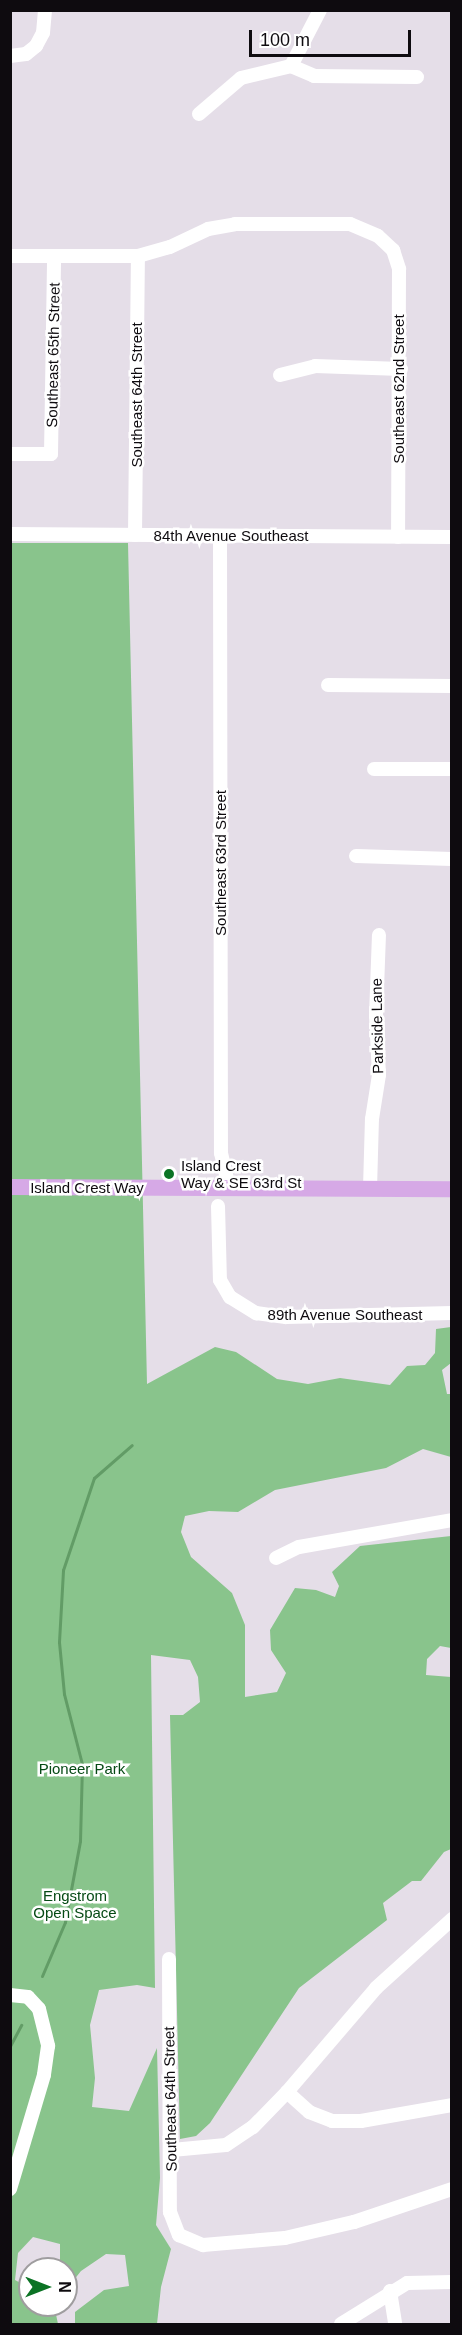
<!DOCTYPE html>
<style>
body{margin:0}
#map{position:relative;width:462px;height:2335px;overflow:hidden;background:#e5dee8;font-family:Arial,sans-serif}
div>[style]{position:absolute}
.forest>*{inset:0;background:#89c48c}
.stream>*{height:3px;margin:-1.5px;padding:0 1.5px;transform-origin:1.5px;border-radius:1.5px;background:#629c66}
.minor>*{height:14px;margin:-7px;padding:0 7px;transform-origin:7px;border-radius:7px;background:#fff}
.major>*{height:16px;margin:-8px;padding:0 8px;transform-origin:8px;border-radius:8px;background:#d6a9e6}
.dots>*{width:16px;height:16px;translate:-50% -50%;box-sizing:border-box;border:3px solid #fff;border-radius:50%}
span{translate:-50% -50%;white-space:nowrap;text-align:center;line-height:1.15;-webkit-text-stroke:5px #fff;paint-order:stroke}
.street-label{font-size:15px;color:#0e0b0f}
.poi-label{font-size:15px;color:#0e0b0f}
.left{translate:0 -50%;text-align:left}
.park-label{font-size:15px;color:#064a15}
.frame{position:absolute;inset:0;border:12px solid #0e0b0f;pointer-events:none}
.north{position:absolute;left:18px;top:2257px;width:60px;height:60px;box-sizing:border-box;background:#fff;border:2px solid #9f9d9f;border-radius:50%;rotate:90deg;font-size:16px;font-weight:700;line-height:24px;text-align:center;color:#0e0b0f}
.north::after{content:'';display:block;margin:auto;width:21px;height:27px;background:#0b7324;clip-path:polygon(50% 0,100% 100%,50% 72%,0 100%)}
.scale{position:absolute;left:249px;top:30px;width:162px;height:27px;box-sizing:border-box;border:3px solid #0e0b0f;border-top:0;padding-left:8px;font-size:18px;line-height:21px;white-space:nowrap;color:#0e0b0f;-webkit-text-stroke:4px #fff;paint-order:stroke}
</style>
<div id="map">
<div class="forest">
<div style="clip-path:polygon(11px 543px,128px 543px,147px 1384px,215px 1347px,236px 1352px,277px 1379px,308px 1384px,340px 1378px,390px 1385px,407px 1366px,425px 1365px,435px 1353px,436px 1329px,451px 1327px,451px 1363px,442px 1370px,447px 1394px,451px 1394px,451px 1457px,423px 1449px,386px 1468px,275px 1490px,238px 1512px,209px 1511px,185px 1516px,181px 1532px,191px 1557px,232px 1593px,245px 1625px,245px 1697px,277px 1692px,286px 1673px,271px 1650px,270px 1630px,295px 1588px,316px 1590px,335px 1597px,339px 1586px,332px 1572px,360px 1546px,451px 1536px,451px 1648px,440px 1646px,427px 1659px,426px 1675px,451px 1677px,451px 1849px,444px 1852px,421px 1881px,412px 1881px,383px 1903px,387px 1920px,299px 1988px,210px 2123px,196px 2136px,180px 2139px,170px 1715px,183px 1715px,200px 1702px,198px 1677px,190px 1660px,151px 1655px,155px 1988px,137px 1985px,99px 1990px,90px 2025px,95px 2078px,92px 2107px,129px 2111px,157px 2048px,160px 2178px,156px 2225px,171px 2249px,161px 2287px,157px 2324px,75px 2324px,75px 2312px,104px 2290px,129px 2286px,125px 2255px,106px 2254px,81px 2271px,69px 2286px,66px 2269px,60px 2269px,60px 2244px,33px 2237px,18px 2253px,15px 2280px,30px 2288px,30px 2305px,54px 2305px,58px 2324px,11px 2324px)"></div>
</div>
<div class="stream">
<div style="left:42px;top:1976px;width:59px;rotate:-66.9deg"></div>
<div style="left:65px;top:1922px;width:82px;rotate:-79.5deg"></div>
<div style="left:80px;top:1841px;width:77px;rotate:-88.5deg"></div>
<div style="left:82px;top:1764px;width:72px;rotate:-104.4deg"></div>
<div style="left:64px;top:1694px;width:52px;rotate:-95.5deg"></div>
<div style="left:59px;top:1642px;width:72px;rotate:-86.8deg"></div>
<div style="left:63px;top:1570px;width:97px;rotate:-71.4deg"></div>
<div style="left:94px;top:1478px;width:50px;rotate:-41deg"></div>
<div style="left:10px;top:2046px;width:24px;rotate:-62deg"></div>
</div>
<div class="minor">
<div style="left:10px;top:56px;width:16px;rotate:-7deg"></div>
<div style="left:26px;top:54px;width:13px;rotate:-39deg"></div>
<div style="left:36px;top:46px;width:15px;rotate:-62deg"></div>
<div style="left:43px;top:33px;width:23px;rotate:-85deg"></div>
<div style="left:291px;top:66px;width:63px;rotate:-62.6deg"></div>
<div style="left:199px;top:114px;width:55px;rotate:-40.6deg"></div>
<div style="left:241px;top:78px;width:51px;rotate:-13.5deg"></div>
<div style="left:291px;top:66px;width:25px;rotate:23deg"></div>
<div style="left:314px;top:76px;width:103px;rotate:0.6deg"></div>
<div style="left:10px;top:256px;width:128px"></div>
<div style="left:138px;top:256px;width:33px;rotate:-16deg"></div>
<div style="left:170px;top:247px;width:42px;rotate:-25.3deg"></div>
<div style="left:208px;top:229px;width:27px;rotate:-10deg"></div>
<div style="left:235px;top:224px;width:115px"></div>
<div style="left:350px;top:224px;width:30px;rotate:23deg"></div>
<div style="left:378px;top:236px;width:21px;rotate:43deg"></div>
<div style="left:393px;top:250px;width:20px;rotate:72deg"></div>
<div style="left:399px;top:269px;width:268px;rotate:90.2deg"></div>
<div style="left:280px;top:375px;width:36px;rotate:-14deg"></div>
<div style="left:315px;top:366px;width:86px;rotate:2deg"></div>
<div style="left:10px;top:454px;width:41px"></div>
<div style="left:51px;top:454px;width:198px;rotate:-89.1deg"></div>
<div style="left:10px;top:534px;width:442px;rotate:0.4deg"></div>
<div style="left:135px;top:535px;width:279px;rotate:-89.4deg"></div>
<div style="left:220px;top:536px;width:617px;rotate:89.91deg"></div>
<div style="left:221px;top:1153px;width:36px;rotate:77deg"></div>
<div style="left:328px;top:685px;width:124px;rotate:0.5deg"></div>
<div style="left:374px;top:769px;width:78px"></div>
<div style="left:356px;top:856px;width:96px;rotate:1.8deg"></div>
<div style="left:370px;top:1189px;width:70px;rotate:-88.4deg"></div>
<div style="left:372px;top:1119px;width:45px;rotate:-81deg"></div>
<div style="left:379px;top:1075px;width:59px;rotate:-92.9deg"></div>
<div style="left:376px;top:1016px;width:81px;rotate:-87.9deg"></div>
<div style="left:218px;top:1206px;width:74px;rotate:88.5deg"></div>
<div style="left:220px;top:1280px;width:20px;rotate:60deg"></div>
<div style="left:230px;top:1297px;width:31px;rotate:32deg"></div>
<div style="left:256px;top:1313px;width:30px;rotate:8deg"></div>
<div style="left:286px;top:1317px;width:166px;rotate:-1.4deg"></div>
<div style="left:276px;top:1558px;width:25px;rotate:-26deg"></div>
<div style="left:299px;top:1547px;width:155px;rotate:-10deg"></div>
<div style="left:169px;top:1959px;width:253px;rotate:89.8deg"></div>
<div style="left:170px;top:2212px;width:25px;rotate:69deg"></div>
<div style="left:179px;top:2235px;width:26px;rotate:23deg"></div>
<div style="left:203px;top:2245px;width:82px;rotate:-4.9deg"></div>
<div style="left:285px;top:2238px;width:71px;rotate:-13.1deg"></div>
<div style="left:354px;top:2222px;width:103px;rotate:-18.6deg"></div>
<div style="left:10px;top:1995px;width:18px;rotate:6deg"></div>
<div style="left:28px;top:1997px;width:16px;rotate:47deg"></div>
<div style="left:39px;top:2009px;width:38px;rotate:76deg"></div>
<div style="left:48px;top:2046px;width:29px;rotate:98deg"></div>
<div style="left:44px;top:2075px;width:119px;rotate:106.6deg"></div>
<div style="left:287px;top:2092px;width:137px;rotate:-49.4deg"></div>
<div style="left:376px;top:1988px;width:103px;rotate:-42.2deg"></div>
<div style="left:172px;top:2150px;width:54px;rotate:-5.3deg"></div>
<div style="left:226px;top:2145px;width:32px;rotate:-34deg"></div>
<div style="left:253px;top:2127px;width:49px;rotate:-45.8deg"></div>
<div style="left:287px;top:2092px;width:30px;rotate:42deg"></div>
<div style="left:309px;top:2112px;width:25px;rotate:21deg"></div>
<div style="left:332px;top:2121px;width:29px"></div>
<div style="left:361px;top:2121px;width:92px;rotate:-10deg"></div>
<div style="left:390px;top:2291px;width:33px;rotate:81deg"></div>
<div style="left:341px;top:2324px;width:78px;rotate:-31.8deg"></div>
<div style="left:407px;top:2283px;width:45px;rotate:-1.3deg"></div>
</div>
<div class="major">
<div style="left:10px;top:1187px;width:442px;rotate:0.3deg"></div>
</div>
<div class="dots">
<div style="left:169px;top:1174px;background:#0b7324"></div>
</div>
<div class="street-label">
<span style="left:53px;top:355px;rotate:-89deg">Southeast 65th Street</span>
<span style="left:399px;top:389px;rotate:-90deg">Southeast 62nd Street</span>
<span style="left:137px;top:395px;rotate:-90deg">Southeast 64th Street</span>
<span style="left:231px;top:536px">84th Avenue Southeast</span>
<span style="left:221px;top:863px;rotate:-90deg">Southeast 63rd Street</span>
<span style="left:377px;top:1026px;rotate:-91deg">Parkside Lane</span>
<span style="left:87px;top:1188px">Island Crest Way</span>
<span style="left:345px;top:1315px">89th Avenue Southeast</span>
<span style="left:170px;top:2099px;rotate:-91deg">Southeast 64th Street</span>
</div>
<div class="poi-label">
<span class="left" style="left:181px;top:1174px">Island Crest<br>Way &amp; SE 63rd St</span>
</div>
<div class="park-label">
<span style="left:82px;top:1769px">Pioneer Park</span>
<span style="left:75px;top:1904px">Engstrom<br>Open Space</span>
</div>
<div class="frame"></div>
<div class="north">N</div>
<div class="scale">100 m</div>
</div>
